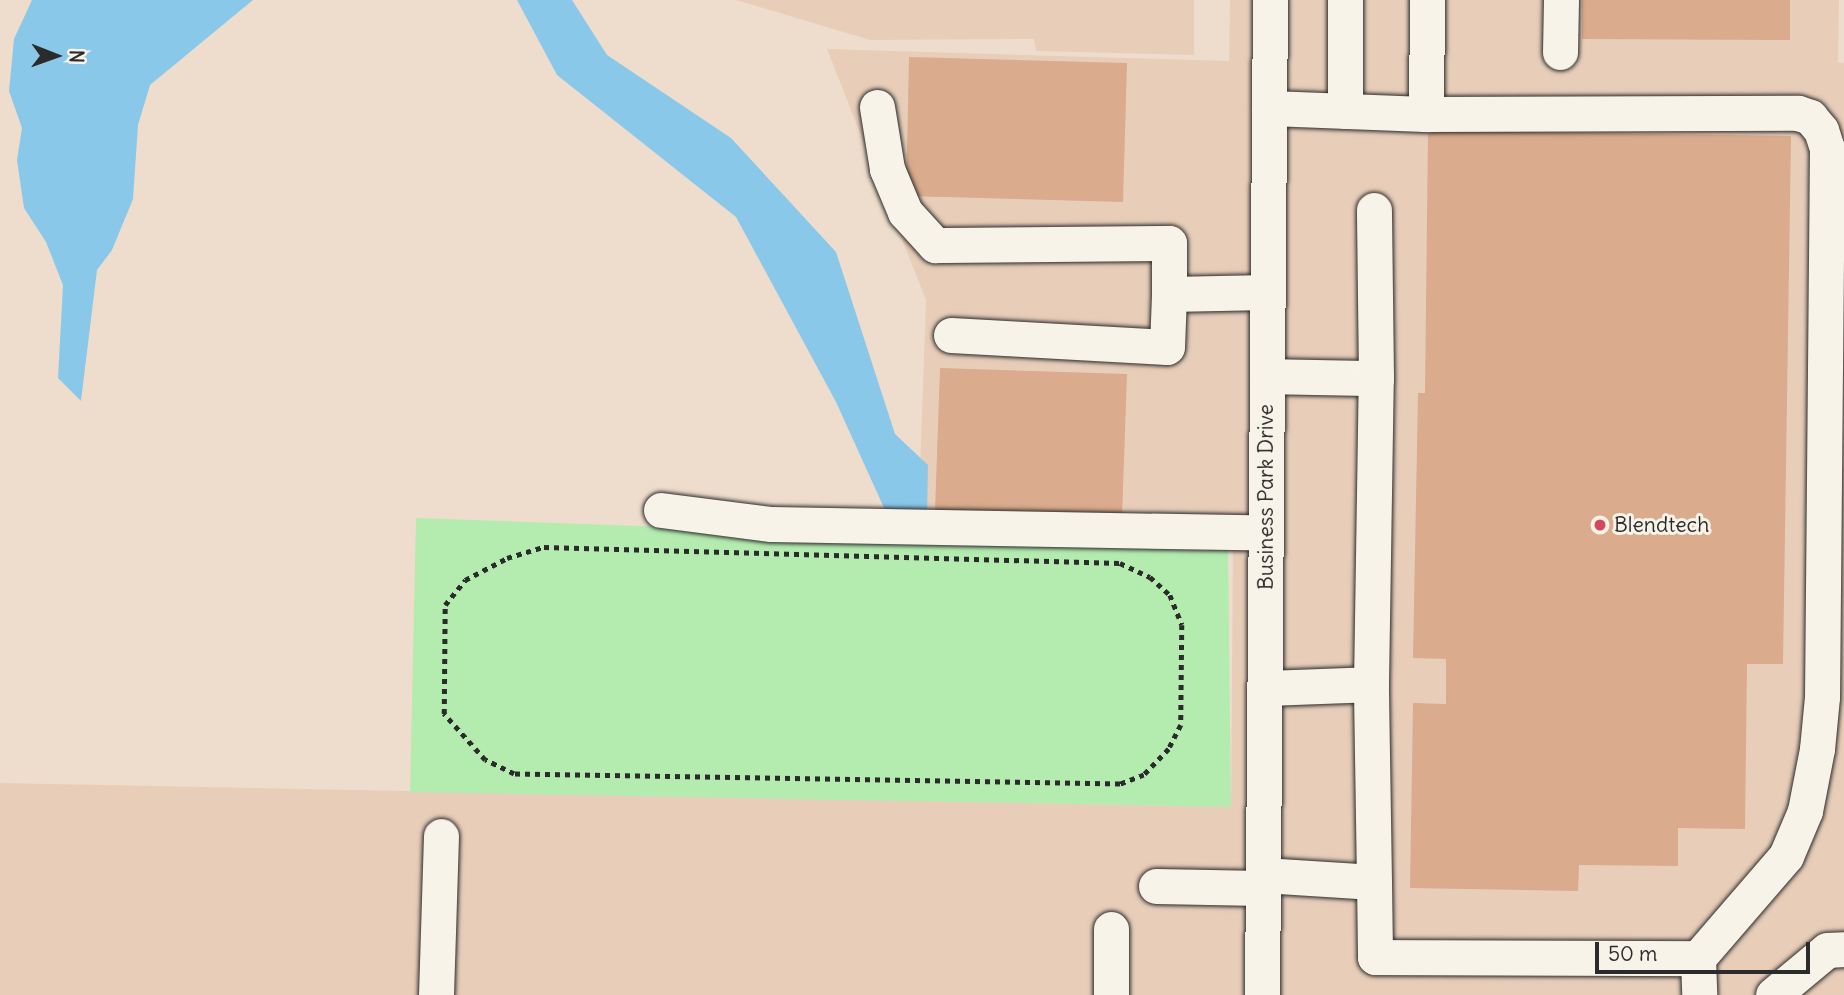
<!DOCTYPE html>
<style>
body{margin:0}
#map{position:relative;width:1844px;height:995px;overflow:hidden;background:#edc;font-family:Delius,sans-serif}
div>[style]{position:absolute}
.built>*{inset:0;background:#e8ceb9}
.green>*{inset:0;background:#b4ecb0}
.water>*{inset:0;background:#8ac8ea}
.building>*{inset:0;background:#daab8c}
.path>*{height:4.5px;margin-top:-2.25px;transform-origin:0;background:repeating-linear-gradient(90deg,#2b2b2b 0 5px,transparent 0 10px)}
.roads{filter:drop-shadow(0 0 2px #2b2b2b) drop-shadow(0 0 2px #2b2b2b)}
.minor>*{height:35px;margin:-17.5px;padding:0 17.5px;transform-origin:17.5px;border-radius:17.5px;background:#f7f3e8}
.dots>*{width:19px;height:19px;translate:-50% -50%;box-sizing:border-box;border:4px solid #f7f3e8;border-radius:50%}
span{translate:-50% -50%;white-space:nowrap;text-align:center;line-height:1.15;-webkit-text-stroke:6px #f7f3e8;paint-order:stroke}
.street-label{font-size:21px;color:#2b2b2b}
.poi-label{font-size:21px;color:#2b2b2b}
.left{translate:0 -50%;text-align:left}
.north{position:absolute;left:21px;top:21px;width:70px;height:70px;-webkit-text-stroke:5px #f7f3e8;paint-order:stroke;rotate:91deg;font-size:19px;font-weight:700;line-height:28px;text-align:center;color:#2b2b2b}
.north::after{content:'';display:block;margin:auto;width:24px;height:32px;background:#2b2b2b;clip-path:polygon(50% 0,100% 100%,50% 72%,0 100%)}
.scale{position:absolute;left:1595px;top:942px;width:215px;height:32px;box-sizing:border-box;border:4px solid #2b2b2b;border-top:0;padding-left:9px;font-size:21px;line-height:24px;white-space:nowrap;color:#2b2b2b;-webkit-text-stroke:5px #f7f3e8;paint-order:stroke}
</style>
<div id="map">
<div class="built">
<div style="clip-path:polygon(736px 0,1194px 0,1194px 55px,1036px 51px,1034px 39px,870px 40px)"></div>
<div style="clip-path:polygon(1230px 0,1839px 0,1838px 62px,1844px 63px,1844px 995px,0 995px,0 783px,1231px 807px,1233px 533px,918px 527px,926px 300px,827px 49px,1229px 61px)"></div>
</div>
<div class="green">
<div style="clip-path:polygon(416px 518px,1228px 547px,1231px 807px,410px 792px)"></div>
</div>
<div class="water">
<div style="clip-path:polygon(32px 0,253px 0,150px 85px,138px 125px,133px 199px,112px 250px,97px 270px,81px 401px,58px 378px,63px 285px,46px 242px,24px 208px,17px 160px,22px 128px,9px 91px,14px 39px)"></div>
<div style="clip-path:polygon(517px 0,572px 0,607px 55px,731px 138px,836px 252px,895px 434px,928px 465px,927px 519px,885px 510px,836px 402px,736px 217px,557px 75px)"></div>
</div>
<div class="building">
<div style="clip-path:polygon(1582px 0,1790px 0,1790px 40px,1582px 39px)"></div>
<div style="clip-path:polygon(909px 57px,1127px 63px,1123px 202px,906px 196px)"></div>
<div style="clip-path:polygon(1428px 131px,1791px 136px,1783px 664px,1747px 664px,1745px 829px,1678px 828px,1678px 866px,1579px 865px,1578px 891px,1410px 888px,1413px 703px,1446px 704px,1446px 659px,1413px 658px,1418px 393px,1425px 393px)"></div>
<div style="clip-path:polygon(940px 368px,1127px 374px,1122px 517px,935px 512px)"></div>
</div>
<div class="path">
<div style="left:544px;top:547px;width:576px;rotate:1.59deg"></div>
<div style="left:1120px;top:563px;width:33px;rotate:25deg"></div>
<div style="left:1150px;top:577px;width:27px;rotate:42deg"></div>
<div style="left:1170px;top:595px;width:32px;rotate:68deg"></div>
<div style="left:1182px;top:625px;width:100px;rotate:90.6deg"></div>
<div style="left:1181px;top:725px;width:27px;rotate:117deg"></div>
<div style="left:1169px;top:749px;width:36px;rotate:134deg"></div>
<div style="left:1144px;top:775px;width:26px;rotate:159deg"></div>
<div style="left:1120px;top:784px;width:606px;rotate:-179.05deg"></div>
<div style="left:514px;top:774px;width:32px;rotate:-154deg"></div>
<div style="left:485px;top:760px;width:62px;rotate:-131.7deg"></div>
<div style="left:444px;top:714px;width:109px;rotate:-89.5deg"></div>
<div style="left:445px;top:605px;width:32px;rotate:-51deg"></div>
<div style="left:465px;top:580px;width:47px;rotate:-27.6deg"></div>
<div style="left:507px;top:558px;width:39px;rotate:-17deg"></div>
</div>
<div class="roads">
<div class="minor">
<div style="left:1345px;top:0;width:111px;rotate:90deg"></div>
<div style="left:1560px;top:52px;width:52px;rotate:-88.9deg"></div>
<div style="left:877px;top:107px;width:63px;rotate:80.8deg"></div>
<div style="left:887px;top:169px;width:47px;rotate:67.3deg"></div>
<div style="left:905px;top:212px;width:45px;rotate:47.7deg"></div>
<div style="left:935px;top:245px;width:234px;rotate:-0.5deg"></div>
<div style="left:1169px;top:243px;width:51px;rotate:90deg"></div>
<div style="left:1269px;top:108px;width:157px;rotate:2.2deg"></div>
<div style="left:1426px;top:114px;width:114px;rotate:-89.5deg"></div>
<div style="left:1426px;top:114px;width:372px;rotate:-0.2deg"></div>
<div style="left:1798px;top:113px;width:13px;rotate:18deg"></div>
<div style="left:1810px;top:117px;width:17px;rotate:50deg"></div>
<div style="left:1821px;top:130px;width:19px;rotate:72deg"></div>
<div style="left:1827px;top:148px;width:549px;rotate:90.52deg"></div>
<div style="left:1822px;top:697px;width:52px;rotate:95.5deg"></div>
<div style="left:1817px;top:749px;width:63px;rotate:101deg"></div>
<div style="left:1805px;top:811px;width:49px;rotate:112.9deg"></div>
<div style="left:1786px;top:856px;width:135px;rotate:130.8deg"></div>
<div style="left:951px;top:335px;width:216px;rotate:3.2deg"></div>
<div style="left:1167px;top:347px;width:53px;rotate:-87.8deg"></div>
<div style="left:1169px;top:294px;width:99px;rotate:-1.2deg"></div>
<div style="left:1267px;top:376px;width:109px;rotate:1.1deg"></div>
<div style="left:1376px;top:378px;width:168px;rotate:-90.7deg"></div>
<div style="left:661px;top:510px;width:111px;rotate:7.3deg"></div>
<div style="left:771px;top:524px;width:494px;rotate:1deg"></div>
<div style="left:1264px;top:688px;width:107px;rotate:-2.1deg"></div>
<div style="left:1371px;top:684px;width:306px;rotate:-89.1deg"></div>
<div style="left:1263px;top:875px;width:111px;rotate:3.6deg"></div>
<div style="left:1374px;top:882px;width:198px;rotate:-90.9deg"></div>
<div style="left:1374px;top:882px;width:75px;rotate:89.2deg"></div>
<div style="left:1375px;top:957px;width:323px;rotate:0.2deg"></div>
<div style="left:1698px;top:958px;width:37px;rotate:88deg"></div>
<div style="left:1156px;top:886px;width:106px;rotate:1.1deg"></div>
<div style="left:436px;top:995px;width:159px;rotate:-88.2deg"></div>
<div style="left:1111px;top:995px;width:66px;rotate:-90deg"></div>
<div style="left:1262px;top:995px;width:995px;rotate:-89.54deg"></div>
<div style="left:1773px;top:995px;width:70px;rotate:-39.8deg"></div>
<div style="left:1827px;top:950px;width:17px;rotate:-3deg"></div>
</div>
</div>
<div class="dots">
<div style="left:1600px;top:525px;background:#d1495b"></div>
</div>
<div class="street-label">
<span style="left:1266px;top:497px;rotate:-90deg">Business Park Drive</span>
</div>
<div class="poi-label">
<span class="left" style="left:1614px;top:525px">Blendtech</span>
</div>
<div class="north">N</div>
<div class="scale">50 m</div>
</div>
